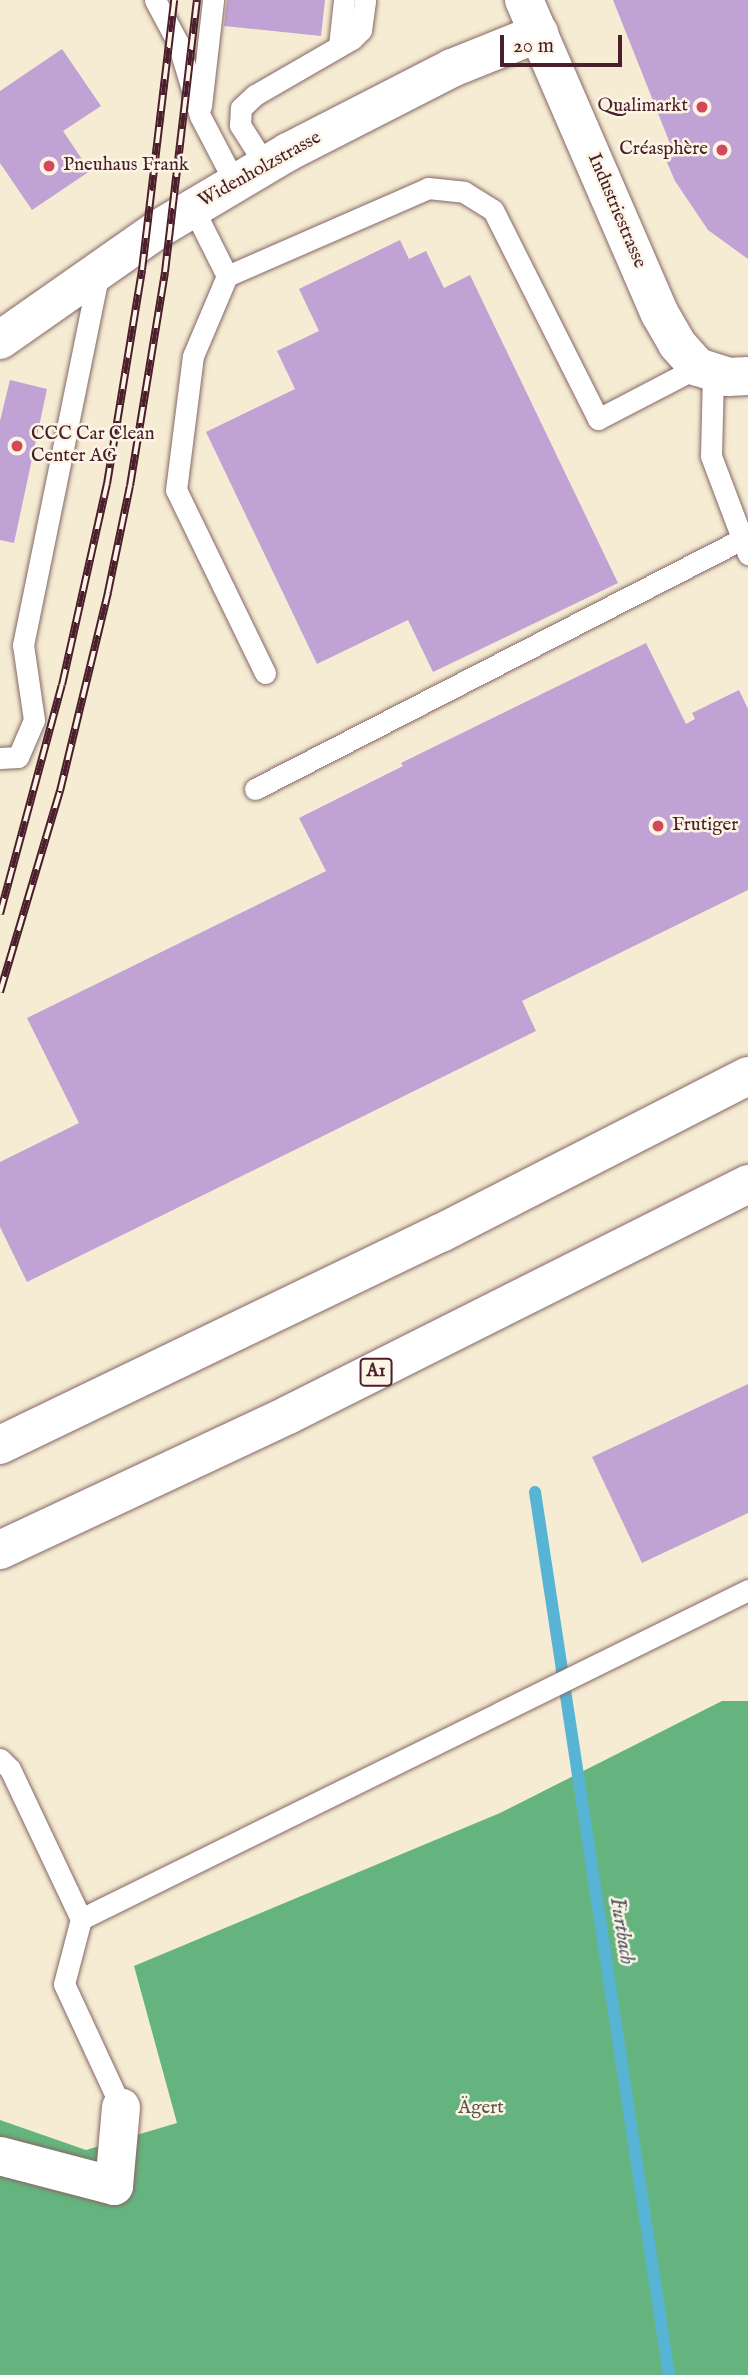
<!DOCTYPE html>
<meta charset="utf-8">
<style>
body{margin:0}
#map{position:relative;width:748px;height:2375px;overflow:hidden;background:#f5ecd3;font-family:"IM FELL English",serif}
div>[style]{position:absolute}
.forest>*{inset:0;background:#65b47f}
.stream>*{height:12px;margin:-6px;padding:0 6px;transform-origin:6px;border-radius:6px;background:#57b4d5}
.building>*{inset:0;background:#c1a2d4}
.roads{filter:drop-shadow(0 0 2px #866766) drop-shadow(0 0 2px #866766)}
.lane>*{height:21px;margin:-10.5px;padding:0 10.5px;transform-origin:10.5px;border-radius:10.5px;background:#fff}
.street>*{height:38px;margin:-19px;padding:0 19px;transform-origin:19px;border-radius:19px;background:#fff}
.highway>*{height:38px;margin:-19px;padding:0 19px;transform-origin:19px;border-radius:19px;background:#fff}
.rail>*{height:8px;margin-top:-4px;transform-origin:0;background:repeating-linear-gradient(90deg,#fcf5e5 0 16px,#4a1f2b 0 32px);box-sizing:border-box;border-block:2px solid #4a1f2b}
.dots>*{width:19px;height:19px;translate:-50% -50%;box-sizing:border-box;border:4px solid #fcf5e5;border-radius:50%}
span{translate:-50% -50%;white-space:nowrap;text-align:center;line-height:1.15;-webkit-text-stroke:5px #fcf5e5;paint-order:stroke}
.shield-label span{padding:2px 5px;background:#fcf5e5;border:2px solid;border-radius:5px;-webkit-text-stroke-width:0}
.shield-label{font-size:18px;color:#4a1f2b;font-weight:700}
.poi-label{font-size:19px;color:#4a1f2b}
.right{translate:-100% -50%;text-align:right}
.left{translate:0 -50%;text-align:left}
.street-label{font-size:19px;color:#4a1f2b}
.park-label{font-size:19px;color:#59554b}
.water-label{font-size:21px;color:#4f5366;font-style:italic}
.scale{position:absolute;left:500px;top:35px;width:122px;height:32px;box-sizing:border-box;border:4px solid #4a1f2b;border-top:0;padding-left:9px;font-size:21px;line-height:24px;white-space:nowrap;color:#4a1f2b;-webkit-text-stroke:5px #fcf5e5;paint-order:stroke}
</style>
<div id="map">
<div class="forest">
<div style="clip-path:polygon(722px 1701px,748px 1701px,748px 2375px,0 2375px,0 2120px,86px 2150px,177px 2123px,134px 1966px,500px 1813px)"></div>
</div>
<div class="stream">
<div style="left:535px;top:1492px;width:893px;rotate:81.37deg"></div>
</div>
<div class="building">
<div style="clip-path:polygon(227px 0,325px 0,321px 36px,224px 26px)"></div>
<div style="clip-path:polygon(613px 0,748px 0,748px 259px,708px 230px,675px 181px,666px 160px,675px 156px)"></div>
<div style="clip-path:polygon(62px 49px,101px 106px,63px 131px,90px 171px,32px 210px,0 163px,0 91px)"></div>
<div style="clip-path:polygon(400px 240px,409px 259px,426px 251px,444px 288px,470px 275px,618px 583px,433px 672px,408px 620px,317px 664px,206px 432px,295px 389px,277px 351px,319px 331px,299px 289px)"></div>
<div style="clip-path:polygon(10px 380px,47px 389px,14px 543px,0 540px,0 421px)"></div>
<div style="clip-path:polygon(646px 643px,686px 724px,695px 719px,692px 713px,739px 690px,748px 709px,748px 890px,522px 1001px,536px 1031px,27px 1282px,0 1227px,0 1162px,79px 1123px,27px 1018px,326px 871px,299px 818px,403px 766px,401px 763px)"></div>
<div style="clip-path:polygon(748px 1384px,748px 1513px,642px 1563px,592px 1457px)"></div>
</div>
<div class="roads">
<div class="lane">
<div style="left:155px;top:0;width:49px;rotate:61.9deg"></div>
<div style="left:178px;top:43px;width:76px;rotate:73.2deg"></div>
<div style="left:200px;top:116px;width:76px;rotate:62.4deg"></div>
<div style="left:339px;top:46px;width:46px;rotate:-83.8deg"></div>
<div style="left:201px;top:106px;width:107px;rotate:-83.5deg"></div>
<div style="left:266px;top:166px;width:49px;rotate:-122.4deg"></div>
<div style="left:240px;top:125px;width:17px;rotate:-87deg"></div>
<div style="left:241px;top:108px;width:19px;rotate:-43deg"></div>
<div style="left:255px;top:95px;width:112px;rotate:-30deg"></div>
<div style="left:352px;top:39px;width:13px;rotate:-45deg"></div>
<div style="left:361px;top:30px;width:30px;rotate:-82deg"></div>
<div style="left:193px;top:208px;width:76px;rotate:63.4deg"></div>
<div style="left:713px;top:374px;width:82px;rotate:91.4deg"></div>
<div style="left:711px;top:456px;width:105px;rotate:69.3deg"></div>
<div style="left:265px;top:673px;width:203px;rotate:-115.9deg"></div>
<div style="left:176px;top:490px;width:135px;rotate:-82.8deg"></div>
<div style="left:193px;top:356px;width:87px;rotate:-67deg"></div>
<div style="left:227px;top:276px;width:219px;rotate:-23.6deg"></div>
<div style="left:428px;top:188px;width:36px;rotate:6deg"></div>
<div style="left:464px;top:192px;width:34px;rotate:32deg"></div>
<div style="left:493px;top:210px;width:234px;rotate:63.3deg"></div>
<div style="left:598px;top:419px;width:113px;rotate:-27.5deg"></div>
<div style="left:0;top:758px;width:18px;rotate:-3deg"></div>
<div style="left:18px;top:757px;width:40px;rotate:-66.6deg"></div>
<div style="left:34px;top:720px;width:76px;rotate:-98.3deg"></div>
<div style="left:23px;top:645px;width:381px;rotate:-78.5deg"></div>
<div style="left:255px;top:789px;width:547px;rotate:-27.17deg"></div>
<div style="left:0;top:1759px;width:14px;rotate:45deg"></div>
<div style="left:10px;top:1769px;width:166px;rotate:64.7deg"></div>
<div style="left:81px;top:1919px;width:744px;rotate:-26.25deg"></div>
<div style="left:81px;top:1919px;width:67px;rotate:104.7deg"></div>
<div style="left:64px;top:1984px;width:136px;rotate:65.1deg"></div>
</div>
<div class="street">
<div style="left:524px;top:0;width:342px;rotate:66.6deg"></div>
<div style="left:660px;top:314px;width:34px;rotate:60deg"></div>
<div style="left:677px;top:344px;width:31px;rotate:48deg"></div>
<div style="left:698px;top:367px;width:32px;rotate:18deg"></div>
<div style="left:728px;top:377px;width:20px;rotate:-3deg"></div>
<div style="left:0;top:340px;width:195px;rotate:-35deg"></div>
<div style="left:160px;top:228px;width:149px;rotate:-30.7deg"></div>
<div style="left:288px;top:152px;width:184px;rotate:-27.1deg"></div>
<div style="left:452px;top:68px;width:94px;rotate:-21.9deg"></div>
<div style="left:0;top:2156px;width:118px;rotate:14.7deg"></div>
<div style="left:114px;top:2186px;width:79px;rotate:-84.9deg"></div>
</div>
<div class="highway">
<div style="left:0;top:1445px;width:489px;rotate:-25.7deg"></div>
<div style="left:441px;top:1233px;width:345px;rotate:-27.1deg"></div>
<div style="left:0;top:1550px;width:318px;rotate:-25.1deg"></div>
<div style="left:288px;top:1415px;width:515px;rotate:-26.66deg"></div>
</div>
</div>
<div class="rail">
<div style="left:0;top:914px;width:237px;rotate:-74.9deg"></div>
<div style="left:62px;top:685px;width:206px;rotate:-77.4deg"></div>
<div style="left:107px;top:484px;width:217px;rotate:-80.7deg"></div>
<div style="left:142px;top:270px;width:272px;rotate:-83.2deg"></div>
<div style="left:0;top:992px;width:210px;rotate:-73.4deg"></div>
<div style="left:60px;top:791px;width:205px;rotate:-76.4deg"></div>
<div style="left:108px;top:592px;width:108px;rotate:-78.3deg"></div>
<div style="left:130px;top:486px;width:217px;rotate:-80.7deg"></div>
<div style="left:165px;top:272px;width:274px;rotate:-83.3deg"></div>
</div>
<div class="dots">
<div style="left:702px;top:107px;background:#d1495b"></div>
<div style="left:722px;top:150px;background:#d1495b"></div>
<div style="left:49px;top:166px;background:#d1495b"></div>
<div style="left:17px;top:446px;background:#d1495b"></div>
<div style="left:658px;top:826px;background:#d1495b"></div>
</div>
<div class="shield-label">
<span style="left:376px;top:1372px">A1</span>
</div>
<div class="poi-label">
<span class="right" style="left:688px;top:107px">Qualimarkt</span>
<span class="right" style="left:708px;top:150px">Créasphère</span>
<span class="left" style="left:63px;top:166px">Pneuhaus Frank</span>
<span class="left" style="left:31px;top:446px">CCC Car Clean<br>Center AG</span>
<span class="left" style="left:672px;top:826px">Frutiger</span>
</div>
<div class="street-label">
<span style="left:260px;top:170px;rotate:-29deg">Widenholzstrasse</span>
<span style="left:616px;top:211px;rotate:67deg">Industriestrasse</span>
</div>
<div class="park-label">
<span style="left:481px;top:2109px">Ägert</span>
</div>
<div class="water-label">
<span style="left:621px;top:1931px;rotate:81deg">Furtbach</span>
</div>
<div class="scale">20 m</div>
</div>
